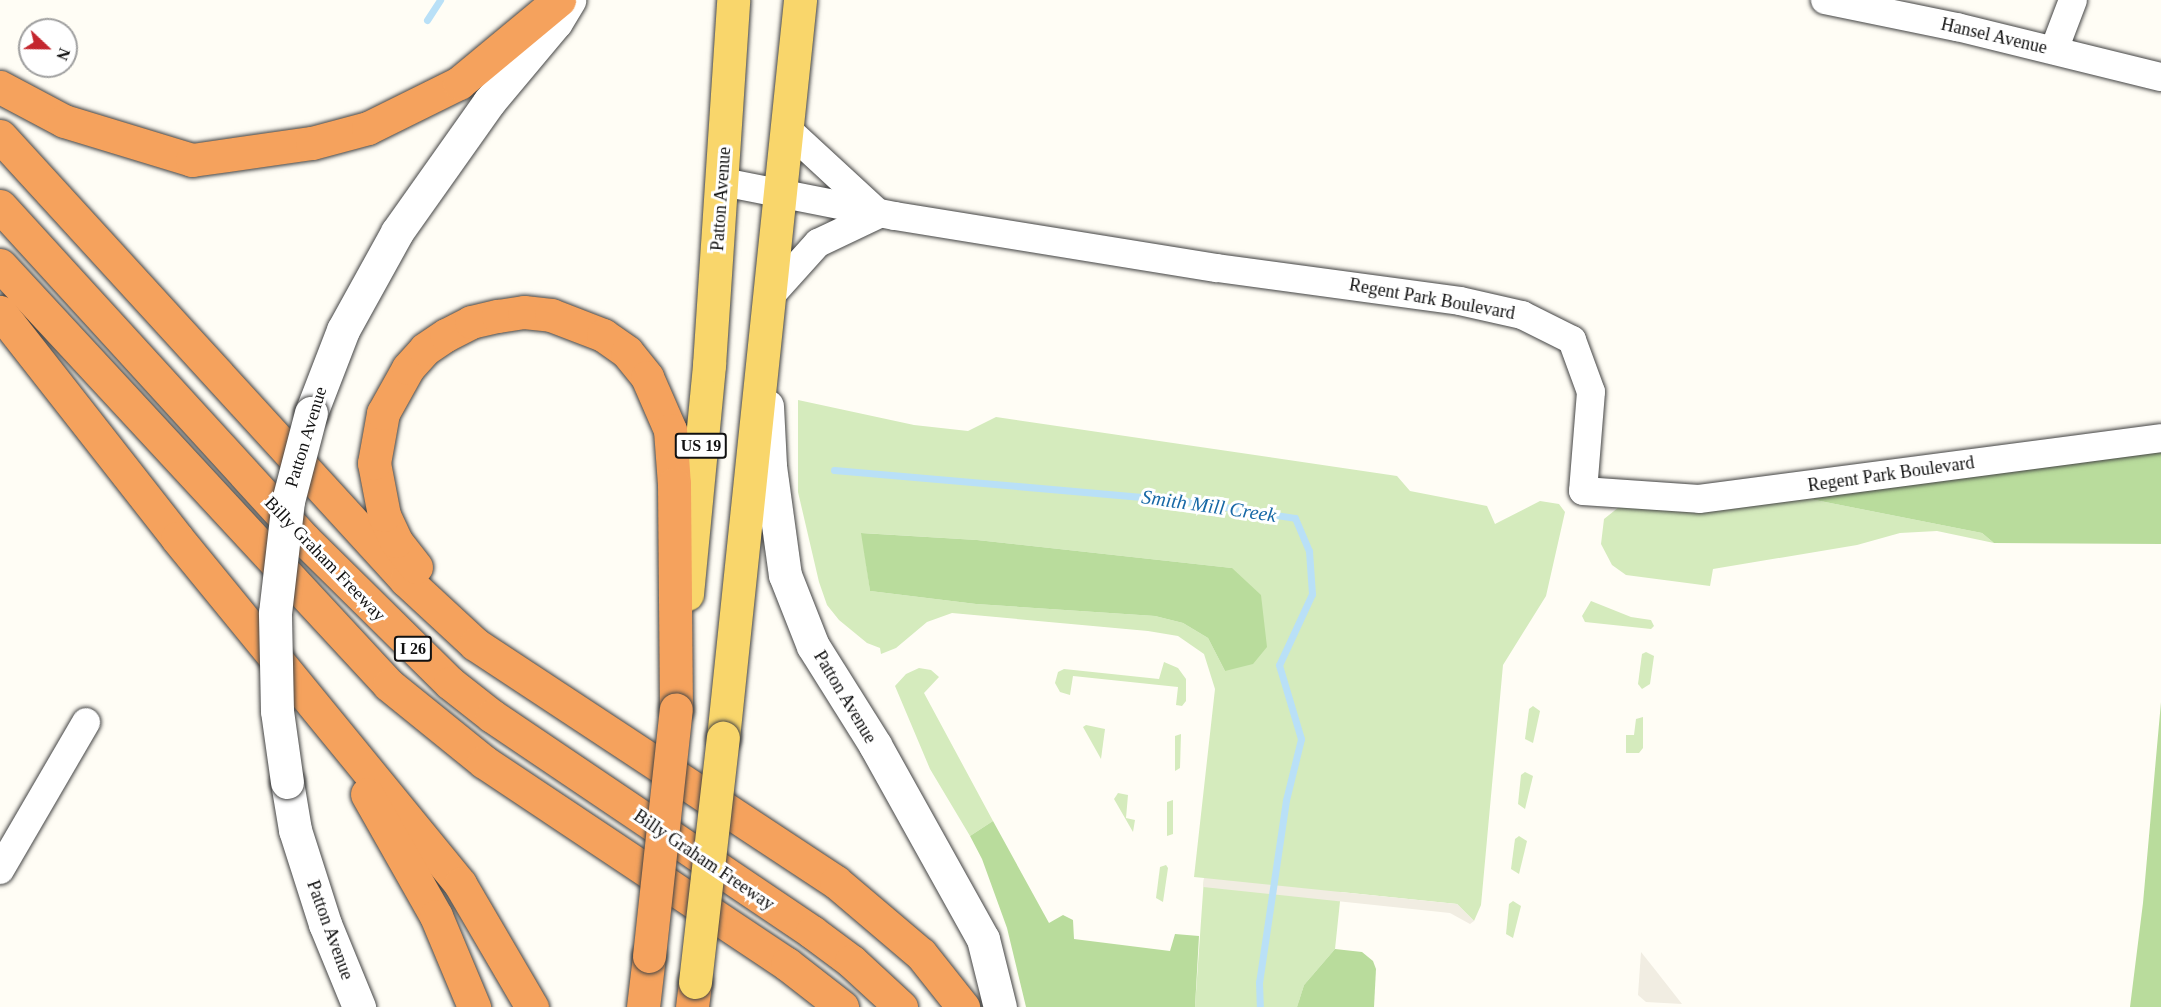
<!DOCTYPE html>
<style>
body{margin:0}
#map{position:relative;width:2161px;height:1007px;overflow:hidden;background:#fffdf5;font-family:"Times New Roman",serif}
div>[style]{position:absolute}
.green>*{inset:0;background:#d5ebbd}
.forest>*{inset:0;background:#b9dc9c}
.plaza>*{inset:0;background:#f1ede2}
.stream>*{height:7px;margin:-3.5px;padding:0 3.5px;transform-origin:3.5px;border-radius:3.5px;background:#b9e0f7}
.roads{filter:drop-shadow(0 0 2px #444) drop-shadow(0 0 2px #444)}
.minor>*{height:28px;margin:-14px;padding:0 14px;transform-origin:14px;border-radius:14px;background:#fff}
.tertiary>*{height:33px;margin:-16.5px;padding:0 16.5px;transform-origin:16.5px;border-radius:16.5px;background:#fff}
.primary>*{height:33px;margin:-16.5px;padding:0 16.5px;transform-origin:16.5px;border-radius:16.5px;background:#f9d66b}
.motorway>*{height:33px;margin:-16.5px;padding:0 16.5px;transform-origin:16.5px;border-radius:16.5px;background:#f5a25d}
.bridges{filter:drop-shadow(0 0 2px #444) drop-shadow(0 0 2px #444)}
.tertiary-bridge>*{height:33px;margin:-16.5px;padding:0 16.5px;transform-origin:16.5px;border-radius:16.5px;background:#fff}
.primary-bridge>*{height:33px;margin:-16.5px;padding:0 16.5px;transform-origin:16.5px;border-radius:16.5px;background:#f9d66b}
.motorway-bridge>*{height:33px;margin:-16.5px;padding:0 16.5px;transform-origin:16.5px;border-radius:16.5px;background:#f5a25d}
span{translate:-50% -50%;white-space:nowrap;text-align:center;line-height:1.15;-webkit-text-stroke:6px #fff;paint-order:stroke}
.shield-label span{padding:2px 4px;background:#fff;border:2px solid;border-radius:4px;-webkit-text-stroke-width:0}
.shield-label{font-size:16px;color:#111;font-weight:700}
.street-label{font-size:18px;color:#111}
.water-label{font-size:20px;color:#1768a6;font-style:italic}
.north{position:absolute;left:18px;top:18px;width:60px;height:60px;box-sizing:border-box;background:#fff;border:2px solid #a0a0a0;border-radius:50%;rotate:112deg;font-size:16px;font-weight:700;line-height:24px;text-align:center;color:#111}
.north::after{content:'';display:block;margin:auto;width:21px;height:27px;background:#c4262e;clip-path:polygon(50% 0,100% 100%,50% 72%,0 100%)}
</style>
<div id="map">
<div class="green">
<div style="clip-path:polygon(evenodd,798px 400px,914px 425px,968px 431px,996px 417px,1397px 476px,1410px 491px,1487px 506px,1495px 524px,1540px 501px,1559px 504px,1565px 512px,1546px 596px,1503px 665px,1481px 905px,1474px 921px,1457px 904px,1341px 892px,1335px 949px,1304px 985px,1297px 1007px,1195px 1007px,1204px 878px,1194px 877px,1215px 689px,1204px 654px,1178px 636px,1148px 631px,952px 613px,927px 622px,896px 648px,881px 654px,880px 648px,867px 643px,839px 620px,827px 605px,819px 582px,798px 492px,798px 400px,862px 533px,977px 540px,1232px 568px,1225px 671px,1208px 638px,1183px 623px,1155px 616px,976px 604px,870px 591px,862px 533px)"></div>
<div style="clip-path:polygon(1810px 499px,1982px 533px,1994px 543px,1937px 531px,1900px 533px,1857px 545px,1713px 569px,1710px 586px,1626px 575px,1612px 565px,1601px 544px,1604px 519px,1619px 507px)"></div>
<div style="clip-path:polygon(1591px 601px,1631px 617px,1651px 620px,1654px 626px,1651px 629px,1585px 622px,1582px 616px)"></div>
<div style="clip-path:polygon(1646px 652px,1654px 656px,1650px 684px,1642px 689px,1638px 684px,1642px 654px)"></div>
<div style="clip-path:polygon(1164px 662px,1178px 668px,1186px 679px,1186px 701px,1182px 706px,1176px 705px,1178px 687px,1073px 676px,1070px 695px,1060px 692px,1055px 683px,1058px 672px,1064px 669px,1159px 679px)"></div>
<div style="clip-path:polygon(919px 668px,931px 670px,939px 677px,924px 693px,993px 821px,970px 836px,930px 769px,895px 686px,906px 674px)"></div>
<div style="clip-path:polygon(1533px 706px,1540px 711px,1533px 743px,1525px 739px,1529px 709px)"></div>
<div style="clip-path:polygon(1643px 717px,1643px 748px,1639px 753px,1626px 753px,1626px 735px,1634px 735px,1636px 719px)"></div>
<div style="clip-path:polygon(1086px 725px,1105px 729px,1101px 759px,1083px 727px)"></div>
<div style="clip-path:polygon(1181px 734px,1180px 768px,1175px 771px,1175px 736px)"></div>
<div style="clip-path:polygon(1525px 772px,1533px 776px,1525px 809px,1518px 804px,1521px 775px)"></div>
<div style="clip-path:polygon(1118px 793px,1128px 795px,1126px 818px,1135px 820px,1133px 832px,1114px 799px)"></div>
<div style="clip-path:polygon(1173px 800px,1173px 834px,1167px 836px,1167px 802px)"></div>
<div style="clip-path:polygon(1519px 836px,1527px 841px,1519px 874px,1511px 869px,1515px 839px)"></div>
<div style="clip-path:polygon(1166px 865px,1168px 868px,1163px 902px,1156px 898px,1160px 867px)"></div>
<div style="clip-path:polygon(1513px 901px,1521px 906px,1513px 938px,1506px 934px,1509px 904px)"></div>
</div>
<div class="forest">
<div style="clip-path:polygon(2161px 443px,2161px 544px,1994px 543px,1982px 533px,1810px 499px)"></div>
<div style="clip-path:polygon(861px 533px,977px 540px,1232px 568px,1261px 595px,1267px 647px,1253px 664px,1225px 671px,1208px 638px,1183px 623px,1155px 616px,976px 604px,870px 591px)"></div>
<div style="clip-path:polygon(2161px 702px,2161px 1007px,2130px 1007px,2143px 903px)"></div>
<div style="clip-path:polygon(993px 821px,1049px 923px,1063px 915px,1073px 920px,1074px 939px,1170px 951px,1175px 934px,1199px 936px,1195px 1007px,1026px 1007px,1007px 928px,982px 859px,970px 836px)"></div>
<div style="clip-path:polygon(1335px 949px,1362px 952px,1373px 961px,1376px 969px,1374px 1007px,1297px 1007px,1304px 985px)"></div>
</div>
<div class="plaza">
<div style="clip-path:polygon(1204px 878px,1457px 904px,1474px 921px,1470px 924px,1450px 913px,1203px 887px)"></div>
<div style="clip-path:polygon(1641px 952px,1653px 967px,1682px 1004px,1646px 1002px,1638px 995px)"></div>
</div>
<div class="stream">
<div style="left:427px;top:20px;width:24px;rotate:-57deg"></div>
<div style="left:834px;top:470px;width:346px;rotate:5deg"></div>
<div style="left:1179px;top:500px;width:117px;rotate:8.8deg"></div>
<div style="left:1295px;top:518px;width:36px;rotate:67deg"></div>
<div style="left:1309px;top:551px;width:43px;rotate:86deg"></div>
<div style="left:1312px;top:594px;width:78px;rotate:114.9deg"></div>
<div style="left:1279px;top:665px;width:77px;rotate:73.4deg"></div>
<div style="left:1301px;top:739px;width:63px;rotate:103.8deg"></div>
<div style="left:1286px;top:800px;width:184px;rotate:98.4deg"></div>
<div style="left:1259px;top:982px;width:25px;rotate:88deg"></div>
</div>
<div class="roads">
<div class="minor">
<div style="left:1825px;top:0;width:135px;rotate:11.6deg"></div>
<div style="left:1957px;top:27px;width:210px;rotate:13.8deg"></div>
<div style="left:2054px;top:50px;width:53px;rotate:-69.2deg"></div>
<div style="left:788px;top:130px;width:124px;rotate:42.7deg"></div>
<div style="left:723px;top:182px;width:175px;rotate:11.2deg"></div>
<div style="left:895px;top:216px;width:326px;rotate:9.2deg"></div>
<div style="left:1217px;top:268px;width:245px;rotate:7.7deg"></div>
<div style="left:1460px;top:301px;width:64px;rotate:12.7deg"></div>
<div style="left:1522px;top:315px;width:56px;rotate:26.6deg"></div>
<div style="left:1572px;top:340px;width:55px;rotate:69.9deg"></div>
<div style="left:1591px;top:392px;width:99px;rotate:94.6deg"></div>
<div style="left:1583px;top:491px;width:116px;rotate:3.9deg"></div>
<div style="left:1699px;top:499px;width:466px;rotate:-7.5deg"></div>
<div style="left:772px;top:294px;width:69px;rotate:-48deg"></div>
<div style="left:818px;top:243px;width:68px;rotate:-25.4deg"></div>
<div style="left:0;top:870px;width:171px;rotate:-59.8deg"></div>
</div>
<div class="tertiary">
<div style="left:767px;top:406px;width:60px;rotate:87.1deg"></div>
<div style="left:770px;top:466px;width:110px;rotate:82.2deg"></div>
<div style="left:785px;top:575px;width:76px;rotate:68.5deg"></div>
<div style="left:813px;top:646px;width:117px;rotate:57.9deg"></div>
<div style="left:875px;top:745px;width:222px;rotate:60.9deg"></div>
<div style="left:983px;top:939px;width:70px;rotate:76deg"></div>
<div style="left:311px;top:413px;width:89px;rotate:-68.9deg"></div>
<div style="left:343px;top:330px;width:112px;rotate:-61.1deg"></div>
<div style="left:397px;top:232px;width:159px;rotate:-54.7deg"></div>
<div style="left:489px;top:102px;width:104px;rotate:-50.1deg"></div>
<div style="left:556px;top:22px;width:26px;rotate:-59deg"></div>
<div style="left:287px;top:782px;width:49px;rotate:80.5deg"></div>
<div style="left:295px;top:830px;width:99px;rotate:72.3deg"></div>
<div style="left:325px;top:924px;width:90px;rotate:67.7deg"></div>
</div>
<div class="primary">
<div style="left:687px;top:594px;width:230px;rotate:-84.5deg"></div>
<div style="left:709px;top:365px;width:366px;rotate:-86.2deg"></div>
<div style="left:723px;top:738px;width:742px;rotate:-84.04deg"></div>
</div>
<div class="motorway">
<div style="left:0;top:87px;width:72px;rotate:28deg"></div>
<div style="left:64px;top:121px;width:134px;rotate:16.9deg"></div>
<div style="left:192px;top:160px;width:121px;rotate:-8.1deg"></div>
<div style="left:312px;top:143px;width:58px;rotate:-15deg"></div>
<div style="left:368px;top:128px;width:102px;rotate:-26.3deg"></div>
<div style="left:459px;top:83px;width:130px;rotate:-39.7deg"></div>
<div style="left:0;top:136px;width:602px;rotate:47.56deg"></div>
<div style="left:406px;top:580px;width:94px;rotate:42.8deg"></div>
<div style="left:475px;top:644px;width:432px;rotate:33.4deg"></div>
<div style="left:836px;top:882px;width:111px;rotate:40.3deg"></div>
<div style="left:921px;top:954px;width:68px;rotate:51.6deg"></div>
<div style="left:0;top:206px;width:451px;rotate:47.6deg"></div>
<div style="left:304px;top:539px;width:205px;rotate:44.6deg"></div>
<div style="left:450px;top:683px;width:53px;rotate:38.2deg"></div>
<div style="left:492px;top:716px;width:386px;rotate:34deg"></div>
<div style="left:812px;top:932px;width:49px;rotate:36.6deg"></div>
<div style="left:851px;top:961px;width:68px;rotate:42.6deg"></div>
<div style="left:0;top:265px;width:572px;rotate:47.19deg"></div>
<div style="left:389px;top:685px;width:122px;rotate:39deg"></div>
<div style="left:484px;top:762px;width:364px;rotate:33.7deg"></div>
<div style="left:787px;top:964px;width:70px;rotate:38deg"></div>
<div style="left:0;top:312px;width:287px;rotate:51.9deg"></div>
<div style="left:177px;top:538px;width:447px;rotate:50.7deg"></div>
<div style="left:460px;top:884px;width:143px;rotate:59.7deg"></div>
<div style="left:416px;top:567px;width:33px;rotate:-128deg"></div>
<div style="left:396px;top:541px;width:29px;rotate:-115deg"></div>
<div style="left:384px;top:515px;width:53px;rotate:-100.9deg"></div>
<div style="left:374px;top:463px;width:51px;rotate:-79.8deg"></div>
<div style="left:383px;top:413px;width:51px;rotate:-60.9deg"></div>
<div style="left:408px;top:368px;width:25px;rotate:-48deg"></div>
<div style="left:425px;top:349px;width:25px;rotate:-34deg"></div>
<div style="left:446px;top:335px;width:28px;rotate:-27deg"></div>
<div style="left:471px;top:322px;width:28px;rotate:-13deg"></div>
<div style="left:498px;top:316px;width:26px;rotate:-9deg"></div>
<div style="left:524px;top:312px;width:27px;rotate:6deg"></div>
<div style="left:551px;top:315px;width:56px;rotate:21deg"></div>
<div style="left:603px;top:335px;width:29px;rotate:35deg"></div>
<div style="left:627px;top:352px;width:32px;rotate:51deg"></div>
<div style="left:647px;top:377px;width:58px;rotate:66.5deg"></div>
<div style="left:670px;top:430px;width:54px;rotate:85.8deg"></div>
<div style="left:674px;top:484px;width:225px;rotate:89.5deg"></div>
<div style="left:367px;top:794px;width:140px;rotate:60.5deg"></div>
<div style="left:436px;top:916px;width:99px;rotate:67.3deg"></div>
<div style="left:643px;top:1007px;width:51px;rotate:-83.3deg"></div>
<div style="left:692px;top:1007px;width:25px;rotate:-83deg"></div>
</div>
</div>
<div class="bridges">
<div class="tertiary-bridge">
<div style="left:287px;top:782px;width:72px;rotate:-98deg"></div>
<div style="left:277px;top:711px;width:98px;rotate:-91.2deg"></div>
<div style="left:275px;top:613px;width:113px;rotate:-83.4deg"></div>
<div style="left:288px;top:501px;width:91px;rotate:-75.4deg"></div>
</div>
<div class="primary-bridge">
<div style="left:695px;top:982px;width:246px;rotate:-83.5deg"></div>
</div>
<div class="motorway-bridge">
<div style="left:649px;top:956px;width:248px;rotate:-83.8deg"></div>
</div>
</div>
<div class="shield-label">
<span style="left:701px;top:446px">US 19</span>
<span style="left:413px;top:649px">I 26</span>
</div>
<div class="street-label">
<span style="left:1994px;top:36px;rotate:13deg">Hansel Avenue</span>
<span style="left:721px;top:199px;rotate:-86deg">Patton Avenue</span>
<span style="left:1432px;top:299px;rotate:10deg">Regent Park Boulevard</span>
<span style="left:306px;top:437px;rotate:-73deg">Patton Avenue</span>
<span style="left:1891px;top:474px;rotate:-8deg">Regent Park Boulevard</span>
<span style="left:325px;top:559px;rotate:46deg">Billy Graham Freeway</span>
<span style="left:845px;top:697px;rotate:59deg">Patton Avenue</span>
<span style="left:704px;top:860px;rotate:34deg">Billy Graham Freeway</span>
<span style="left:330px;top:930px;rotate:70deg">Patton Avenue</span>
</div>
<div class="water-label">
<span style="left:1209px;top:506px;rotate:8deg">Smith Mill Creek</span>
</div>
<div class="north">N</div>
</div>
